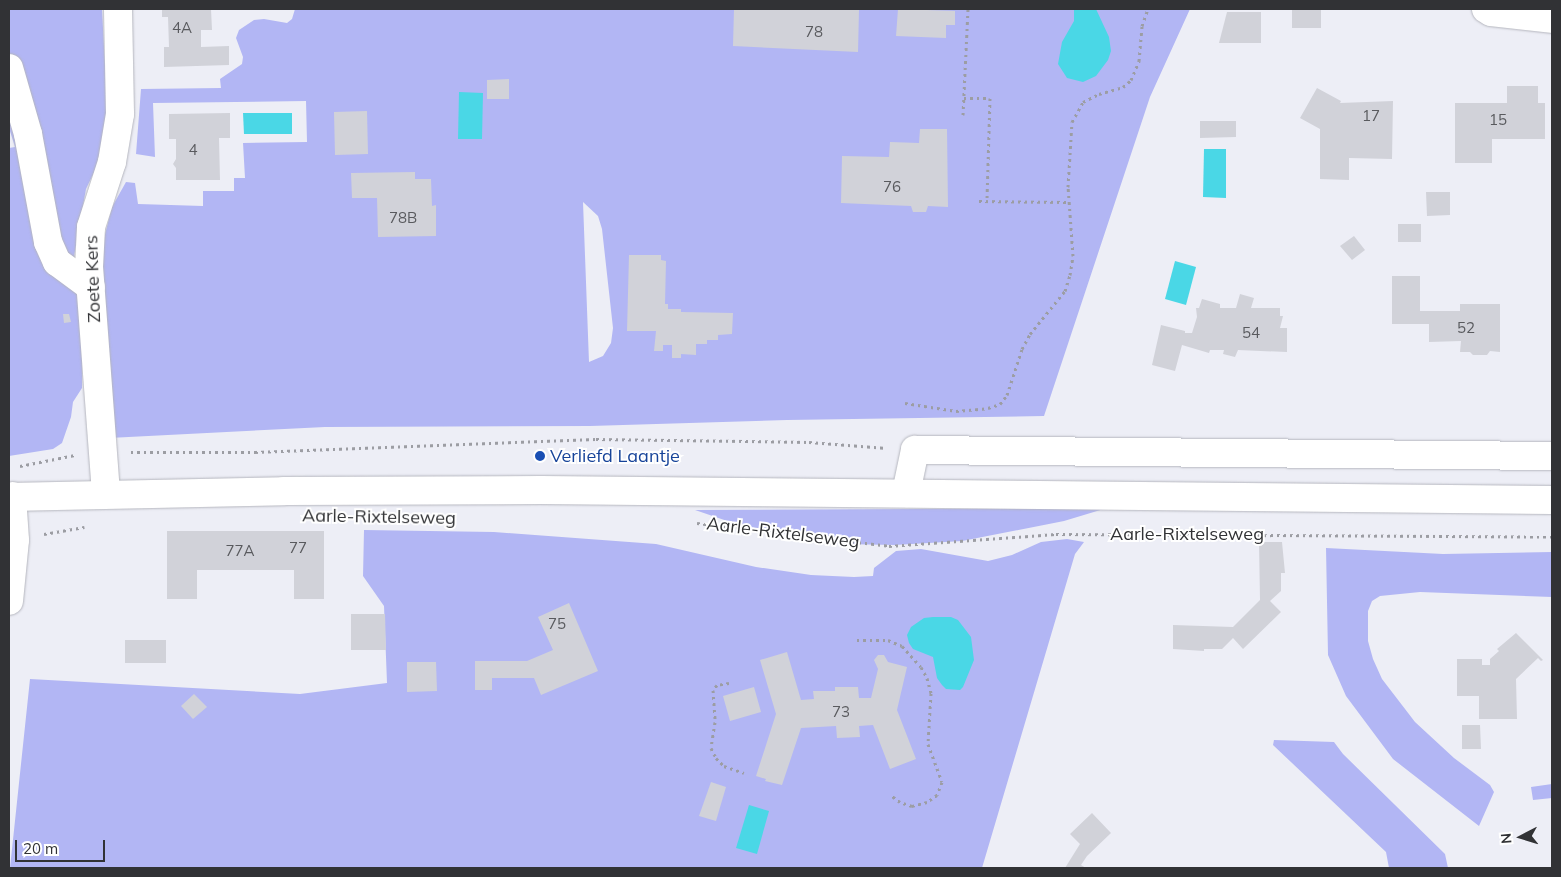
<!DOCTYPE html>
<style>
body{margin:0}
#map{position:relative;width:1561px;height:877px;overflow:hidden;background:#edeef6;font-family:Mulish,sans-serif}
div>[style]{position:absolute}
.green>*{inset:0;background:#b2b6f4}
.water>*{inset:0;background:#4ad7e6}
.building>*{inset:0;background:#d1d2d9}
.path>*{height:3px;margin-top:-1.5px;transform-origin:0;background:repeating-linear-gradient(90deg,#9c9da3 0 2.5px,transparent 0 6.5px)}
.roads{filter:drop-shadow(0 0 1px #b5b6be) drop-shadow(0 0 1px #b5b6be)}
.minor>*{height:28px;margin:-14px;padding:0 14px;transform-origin:14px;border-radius:14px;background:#fff}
.tertiary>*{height:28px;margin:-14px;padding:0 14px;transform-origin:14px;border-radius:14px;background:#fff}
.dots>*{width:14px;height:14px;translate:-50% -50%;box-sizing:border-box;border:2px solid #fff;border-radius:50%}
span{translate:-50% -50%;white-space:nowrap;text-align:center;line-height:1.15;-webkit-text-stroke:4px #fff;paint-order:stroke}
.number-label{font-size:15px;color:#595a5e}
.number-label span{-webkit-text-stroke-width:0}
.street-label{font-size:18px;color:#313235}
.transit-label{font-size:18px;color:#164399}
.left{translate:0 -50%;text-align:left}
.frame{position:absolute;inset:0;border:10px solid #313235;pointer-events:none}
.north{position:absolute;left:1496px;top:812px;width:50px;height:50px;-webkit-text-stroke:4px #fff;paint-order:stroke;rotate:265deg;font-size:14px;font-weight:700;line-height:20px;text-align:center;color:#313235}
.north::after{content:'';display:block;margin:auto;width:18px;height:22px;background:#313235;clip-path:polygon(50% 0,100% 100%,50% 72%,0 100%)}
.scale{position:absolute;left:15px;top:840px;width:90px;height:22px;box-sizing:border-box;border:2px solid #313235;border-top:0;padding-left:6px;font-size:15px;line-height:18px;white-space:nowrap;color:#313235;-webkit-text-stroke:4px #fff;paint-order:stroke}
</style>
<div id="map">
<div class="green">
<div style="clip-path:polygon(9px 9px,102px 9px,107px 103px,105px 134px,99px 162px,86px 189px,73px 262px,83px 329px,82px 388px,73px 402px,71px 417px,62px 443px,53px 449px,9px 456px,9px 148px,15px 147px,9px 128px)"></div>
<div style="clip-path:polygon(evenodd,295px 9px,1190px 9px,1150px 97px,1044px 416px,787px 420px,590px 426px,325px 427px,109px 438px,100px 254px,112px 207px,126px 182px,135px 183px,138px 204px,203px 206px,203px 191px,234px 191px,234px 178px,245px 178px,243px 143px,307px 142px,306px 101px,153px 103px,155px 157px,136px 154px,141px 89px,221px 88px,220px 79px,242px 64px,243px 57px,236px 38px,239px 30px,254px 20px,264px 19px,287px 23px,292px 19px,295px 9px,583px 202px,598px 216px,602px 229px,613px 328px,611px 343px,603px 356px,589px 362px,583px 202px)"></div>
<div style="clip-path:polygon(1107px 508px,1064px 521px,962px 541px,895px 545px,841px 544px,739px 525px,695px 510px)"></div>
<div style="clip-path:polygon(364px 530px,494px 532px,656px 544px,756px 567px,811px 575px,854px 577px,873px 576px,874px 568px,896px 551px,921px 549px,988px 561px,1012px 555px,1041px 542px,1067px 539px,1084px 542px,1075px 554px,982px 868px,10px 868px,30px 679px,300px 694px,387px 683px,384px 606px,363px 576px)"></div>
<div style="clip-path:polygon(1326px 548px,1443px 554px,1552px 552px,1552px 597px,1420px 592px,1380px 596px,1372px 601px,1368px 611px,1368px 641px,1373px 659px,1382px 679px,1415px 722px,1454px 758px,1490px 785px,1494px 792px,1479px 826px,1393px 759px,1346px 696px,1328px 655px)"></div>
<div style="clip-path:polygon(1274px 740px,1334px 742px,1343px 754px,1445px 854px,1448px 868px,1389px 868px,1386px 852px,1273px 745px)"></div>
<div style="clip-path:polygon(1552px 784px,1552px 798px,1533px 800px,1531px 787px)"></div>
</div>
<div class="water">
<div style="clip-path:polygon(1074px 9px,1096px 9px,1109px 37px,1111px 51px,1108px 60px,1096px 76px,1083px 82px,1067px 78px,1058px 64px,1062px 42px,1074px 21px)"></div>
<div style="clip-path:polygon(459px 92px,483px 93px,482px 139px,458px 139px)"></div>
<div style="clip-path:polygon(243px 113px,292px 113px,292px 134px,244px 134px)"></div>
<div style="clip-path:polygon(1204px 149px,1226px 149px,1226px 198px,1203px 197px)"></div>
<div style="clip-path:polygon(1175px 261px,1196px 267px,1186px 305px,1165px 299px)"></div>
<div style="clip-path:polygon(933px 617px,951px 617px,958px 620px,971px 637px,974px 660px,963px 687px,960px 690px,946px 689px,942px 685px,937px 678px,933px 657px,913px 649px,909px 643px,907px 635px,911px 627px,924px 618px)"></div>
<div style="clip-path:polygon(749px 805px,769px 811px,757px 854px,736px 848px)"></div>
</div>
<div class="building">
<div style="clip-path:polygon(162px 9px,211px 9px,212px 30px,201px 30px,201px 47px,229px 46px,229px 65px,164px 67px,164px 47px,169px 47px,168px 17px,162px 17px)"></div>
<div style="clip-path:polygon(734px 9px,859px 10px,858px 52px,733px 46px)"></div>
<div style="clip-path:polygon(898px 9px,955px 11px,955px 25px,946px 25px,946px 38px,896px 36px)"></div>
<div style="clip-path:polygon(1292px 9px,1321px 9px,1321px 28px,1292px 28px)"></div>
<div style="clip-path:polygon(1227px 12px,1261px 12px,1261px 43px,1219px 43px)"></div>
<div style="clip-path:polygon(509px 79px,509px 99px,487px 99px,487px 80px)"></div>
<div style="clip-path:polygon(1507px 86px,1538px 86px,1538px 103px,1545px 103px,1545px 139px,1492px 139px,1492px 163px,1455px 163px,1455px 103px,1507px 103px)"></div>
<div style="clip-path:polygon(1317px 88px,1341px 101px,1340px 103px,1393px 101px,1392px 159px,1349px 158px,1349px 180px,1320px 179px,1320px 129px,1300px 118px)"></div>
<div style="clip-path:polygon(367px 111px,368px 154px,335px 155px,334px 112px)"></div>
<div style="clip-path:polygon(230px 113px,230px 138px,219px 138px,220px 180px,176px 180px,176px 168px,173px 164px,176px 159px,176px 139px,169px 139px,169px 114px)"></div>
<div style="clip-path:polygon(1200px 121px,1236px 121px,1236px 137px,1200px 138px)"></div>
<div style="clip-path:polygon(920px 129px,947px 129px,948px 207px,928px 206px,926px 212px,913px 212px,911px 206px,841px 203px,842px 156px,889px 157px,890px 142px,919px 143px)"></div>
<div style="clip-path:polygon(415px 172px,415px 179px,431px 179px,432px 206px,436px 205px,436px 236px,378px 237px,377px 198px,352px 198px,351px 173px)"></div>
<div style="clip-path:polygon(1426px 192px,1450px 192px,1450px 215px,1427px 216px)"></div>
<div style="clip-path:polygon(1398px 224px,1421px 224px,1421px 242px,1398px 242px)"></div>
<div style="clip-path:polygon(1354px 236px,1365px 250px,1352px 260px,1340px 246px)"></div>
<div style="clip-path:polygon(629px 255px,661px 255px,661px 260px,666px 261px,665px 304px,668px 304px,668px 309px,681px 309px,681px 312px,733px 313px,732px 334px,718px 335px,718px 340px,707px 340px,707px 344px,696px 344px,696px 355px,681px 354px,681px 358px,672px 358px,672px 345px,663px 345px,663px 351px,654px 351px,656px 331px,627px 331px)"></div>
<div style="clip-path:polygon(1392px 276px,1420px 276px,1420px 311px,1460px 311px,1460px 304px,1500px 304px,1500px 352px,1490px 351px,1487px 355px,1473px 355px,1470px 352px,1460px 352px,1461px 341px,1429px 342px,1429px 324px,1392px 324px)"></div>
<div style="clip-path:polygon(1240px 294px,1254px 298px,1251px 308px,1280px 308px,1280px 316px,1283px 316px,1280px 328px,1287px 328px,1287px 352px,1238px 350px,1235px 357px,1223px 354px,1224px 350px,1210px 350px,1209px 353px,1182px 345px,1175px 371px,1152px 365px,1161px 325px,1185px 331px,1185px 333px,1192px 333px,1197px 317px,1196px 308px,1199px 308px,1202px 299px,1220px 304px,1220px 308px,1236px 308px)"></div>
<div style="clip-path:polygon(63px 314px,69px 314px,71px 322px,64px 323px)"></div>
<div style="clip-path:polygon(167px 531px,324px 531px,324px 599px,294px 599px,294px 570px,197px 570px,197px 599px,167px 599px)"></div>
<div style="clip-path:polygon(1259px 542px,1282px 542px,1285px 573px,1281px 573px,1281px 591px,1270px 601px,1281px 612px,1243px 649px,1233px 638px,1222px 649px,1204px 649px,1204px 651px,1173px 649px,1173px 625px,1233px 627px,1260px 600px)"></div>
<div style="clip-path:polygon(569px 603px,598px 671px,541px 695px,534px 678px,492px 678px,492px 690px,475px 690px,475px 661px,527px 661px,553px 650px,538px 617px)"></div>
<div style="clip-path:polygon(351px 614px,385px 614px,386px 650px,351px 650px)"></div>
<div style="clip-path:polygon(1516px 633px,1543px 660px,1541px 661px,1538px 658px,1516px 679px,1517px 719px,1479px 719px,1479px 696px,1457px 696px,1457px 659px,1482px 659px,1482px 665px,1490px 665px,1490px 659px,1499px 651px,1497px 649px)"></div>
<div style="clip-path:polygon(125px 640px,166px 640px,166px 663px,125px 663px)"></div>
<div style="clip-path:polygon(787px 652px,801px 700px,814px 699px,813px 691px,835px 691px,835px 687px,858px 687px,859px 698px,871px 698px,878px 669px,874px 660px,878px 655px,884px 655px,888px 662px,907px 667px,897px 710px,916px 759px,890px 769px,873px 725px,859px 726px,860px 737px,837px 738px,836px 726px,801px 728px,782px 785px,765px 781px,766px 779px,756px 776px,776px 714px,760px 660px)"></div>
<div style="clip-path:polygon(407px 662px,436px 662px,437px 691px,407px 692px)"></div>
<div style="clip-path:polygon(754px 687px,761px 712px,730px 721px,723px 696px)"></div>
<div style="clip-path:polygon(194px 694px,207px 707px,193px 719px,181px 706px)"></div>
<div style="clip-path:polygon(1462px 725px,1480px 725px,1481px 749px,1462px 749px)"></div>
<div style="clip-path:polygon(711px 782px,726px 787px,716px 821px,699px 816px)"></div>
<div style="clip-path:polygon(1092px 813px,1111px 833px,1087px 856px,1081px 865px,1086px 868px,1065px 868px,1080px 844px,1070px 834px)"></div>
</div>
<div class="path">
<div style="left:964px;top:98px;width:26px"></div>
<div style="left:990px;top:98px;width:103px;rotate:91.7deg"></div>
<div style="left:963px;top:115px;width:106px;rotate:-87.3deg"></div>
<div style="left:979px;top:201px;width:88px;rotate:0.7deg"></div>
<div style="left:905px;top:403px;width:52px;rotate:8.9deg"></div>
<div style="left:956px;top:411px;width:32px;rotate:-5deg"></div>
<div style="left:988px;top:408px;width:13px;rotate:-18deg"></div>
<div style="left:1000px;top:404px;width:11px;rotate:-52deg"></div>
<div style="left:1007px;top:395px;width:48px;rotate:-71.9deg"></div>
<div style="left:1022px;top:349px;width:17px;rotate:-62deg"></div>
<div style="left:1030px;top:334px;width:55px;rotate:-50.9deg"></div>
<div style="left:1065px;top:291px;width:17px;rotate:-73deg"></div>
<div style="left:1070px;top:275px;width:19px;rotate:-81deg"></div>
<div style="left:1073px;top:256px;width:69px;rotate:-94.1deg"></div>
<div style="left:1068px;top:187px;width:65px;rotate:-86.5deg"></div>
<div style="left:1072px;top:122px;width:23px;rotate:-61deg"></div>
<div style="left:1083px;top:102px;width:18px;rotate:-27deg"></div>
<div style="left:1099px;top:94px;width:25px;rotate:-16deg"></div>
<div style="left:1123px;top:87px;width:11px;rotate:-41deg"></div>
<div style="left:1131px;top:80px;width:21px;rotate:-67deg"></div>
<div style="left:1139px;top:61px;width:35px;rotate:-85deg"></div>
<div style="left:1142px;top:26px;width:18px;rotate:-71deg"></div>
<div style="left:131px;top:452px;width:124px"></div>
<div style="left:255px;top:452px;width:341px;rotate:-2.2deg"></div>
<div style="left:596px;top:439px;width:213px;rotate:0.8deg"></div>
<div style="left:809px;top:442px;width:78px;rotate:4.4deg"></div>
<div style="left:20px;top:466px;width:56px;rotate:-11.3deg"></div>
<div style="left:697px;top:523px;width:193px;rotate:6.8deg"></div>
<div style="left:889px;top:546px;width:167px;rotate:-4.1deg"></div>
<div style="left:1056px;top:534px;width:496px;rotate:0.3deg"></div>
<div style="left:44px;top:534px;width:41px;rotate:-9.9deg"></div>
<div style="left:857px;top:640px;width:31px"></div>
<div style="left:888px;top:640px;width:15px;rotate:23deg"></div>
<div style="left:902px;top:646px;width:28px;rotate:48deg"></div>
<div style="left:921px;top:667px;width:13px;rotate:61deg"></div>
<div style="left:927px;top:678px;width:16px;rotate:75deg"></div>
<div style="left:931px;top:693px;width:51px;rotate:93.4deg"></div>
<div style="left:928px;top:744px;width:40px;rotate:69.8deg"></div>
<div style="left:942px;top:782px;width:14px;rotate:111deg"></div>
<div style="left:937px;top:795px;width:12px;rotate:145deg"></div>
<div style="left:927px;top:802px;width:16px;rotate:165deg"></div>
<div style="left:912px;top:806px;width:13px;rotate:-162deg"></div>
<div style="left:900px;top:802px;width:10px;rotate:-143deg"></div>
<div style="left:729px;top:683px;width:12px;rotate:171deg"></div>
<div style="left:717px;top:685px;width:6px;rotate:129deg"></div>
<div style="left:713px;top:690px;width:32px;rotate:86deg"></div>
<div style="left:715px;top:722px;width:26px;rotate:99deg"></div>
<div style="left:711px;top:748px;width:11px;rotate:63deg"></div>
<div style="left:716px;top:758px;width:11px;rotate:45deg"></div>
<div style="left:724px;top:766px;width:21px;rotate:19deg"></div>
</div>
<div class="roads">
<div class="minor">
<div style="left:1486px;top:9px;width:6px;rotate:31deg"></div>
<div style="left:1491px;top:12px;width:61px;rotate:6.5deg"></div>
<div style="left:9px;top:68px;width:69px;rotate:73.9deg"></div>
<div style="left:28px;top:134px;width:110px;rotate:79.5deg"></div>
<div style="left:48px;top:242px;width:22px;rotate:66deg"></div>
<div style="left:57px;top:262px;width:42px;rotate:36.3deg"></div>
<div style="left:106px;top:493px;width:227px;rotate:-94.3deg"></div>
<div style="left:89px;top:267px;width:40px;rotate:-87.1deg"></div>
<div style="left:91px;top:227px;width:68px;rotate:-72.1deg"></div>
<div style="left:112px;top:162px;width:49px;rotate:-80.5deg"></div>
<div style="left:120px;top:114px;width:105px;rotate:-91.1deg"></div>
<div style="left:906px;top:493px;width:44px;rotate:-78.2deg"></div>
<div style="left:915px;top:450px;width:637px;rotate:0.54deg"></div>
<div style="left:9px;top:601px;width:61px;rotate:-84.4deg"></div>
<div style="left:15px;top:540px;width:44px;rotate:-93.9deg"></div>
</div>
<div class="tertiary">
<div style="left:9px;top:497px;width:275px;rotate:-1.2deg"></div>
<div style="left:284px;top:491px;width:257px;rotate:-0.2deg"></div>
<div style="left:541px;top:490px;width:1011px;rotate:0.57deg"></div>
</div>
</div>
<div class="dots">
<div style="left:540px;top:456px;background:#1a4fb4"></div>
</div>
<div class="number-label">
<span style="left:182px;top:28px">4A</span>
<span style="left:814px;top:32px">78</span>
<span style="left:1371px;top:116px">17</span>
<span style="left:1498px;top:120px">15</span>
<span style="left:193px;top:150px">4</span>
<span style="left:892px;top:187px">76</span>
<span style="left:403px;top:218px">78B</span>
<span style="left:1466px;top:328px">52</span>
<span style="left:1251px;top:333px">54</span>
<span style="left:298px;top:548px">77</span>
<span style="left:240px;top:551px">77A</span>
<span style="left:557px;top:624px">75</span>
<span style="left:841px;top:712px">73</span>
</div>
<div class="street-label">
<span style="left:93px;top:279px;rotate:-92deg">Zoete Kers</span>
<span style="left:379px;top:517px;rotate:1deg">Aarle-Rixtelseweg</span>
<span style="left:783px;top:533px;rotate:7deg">Aarle-Rixtelseweg</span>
<span style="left:1187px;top:534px">Aarle-Rixtelseweg</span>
</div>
<div class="transit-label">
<span class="left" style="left:550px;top:456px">Verliefd Laantje</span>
</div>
<div class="frame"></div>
<div class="north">N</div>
<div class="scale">20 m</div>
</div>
